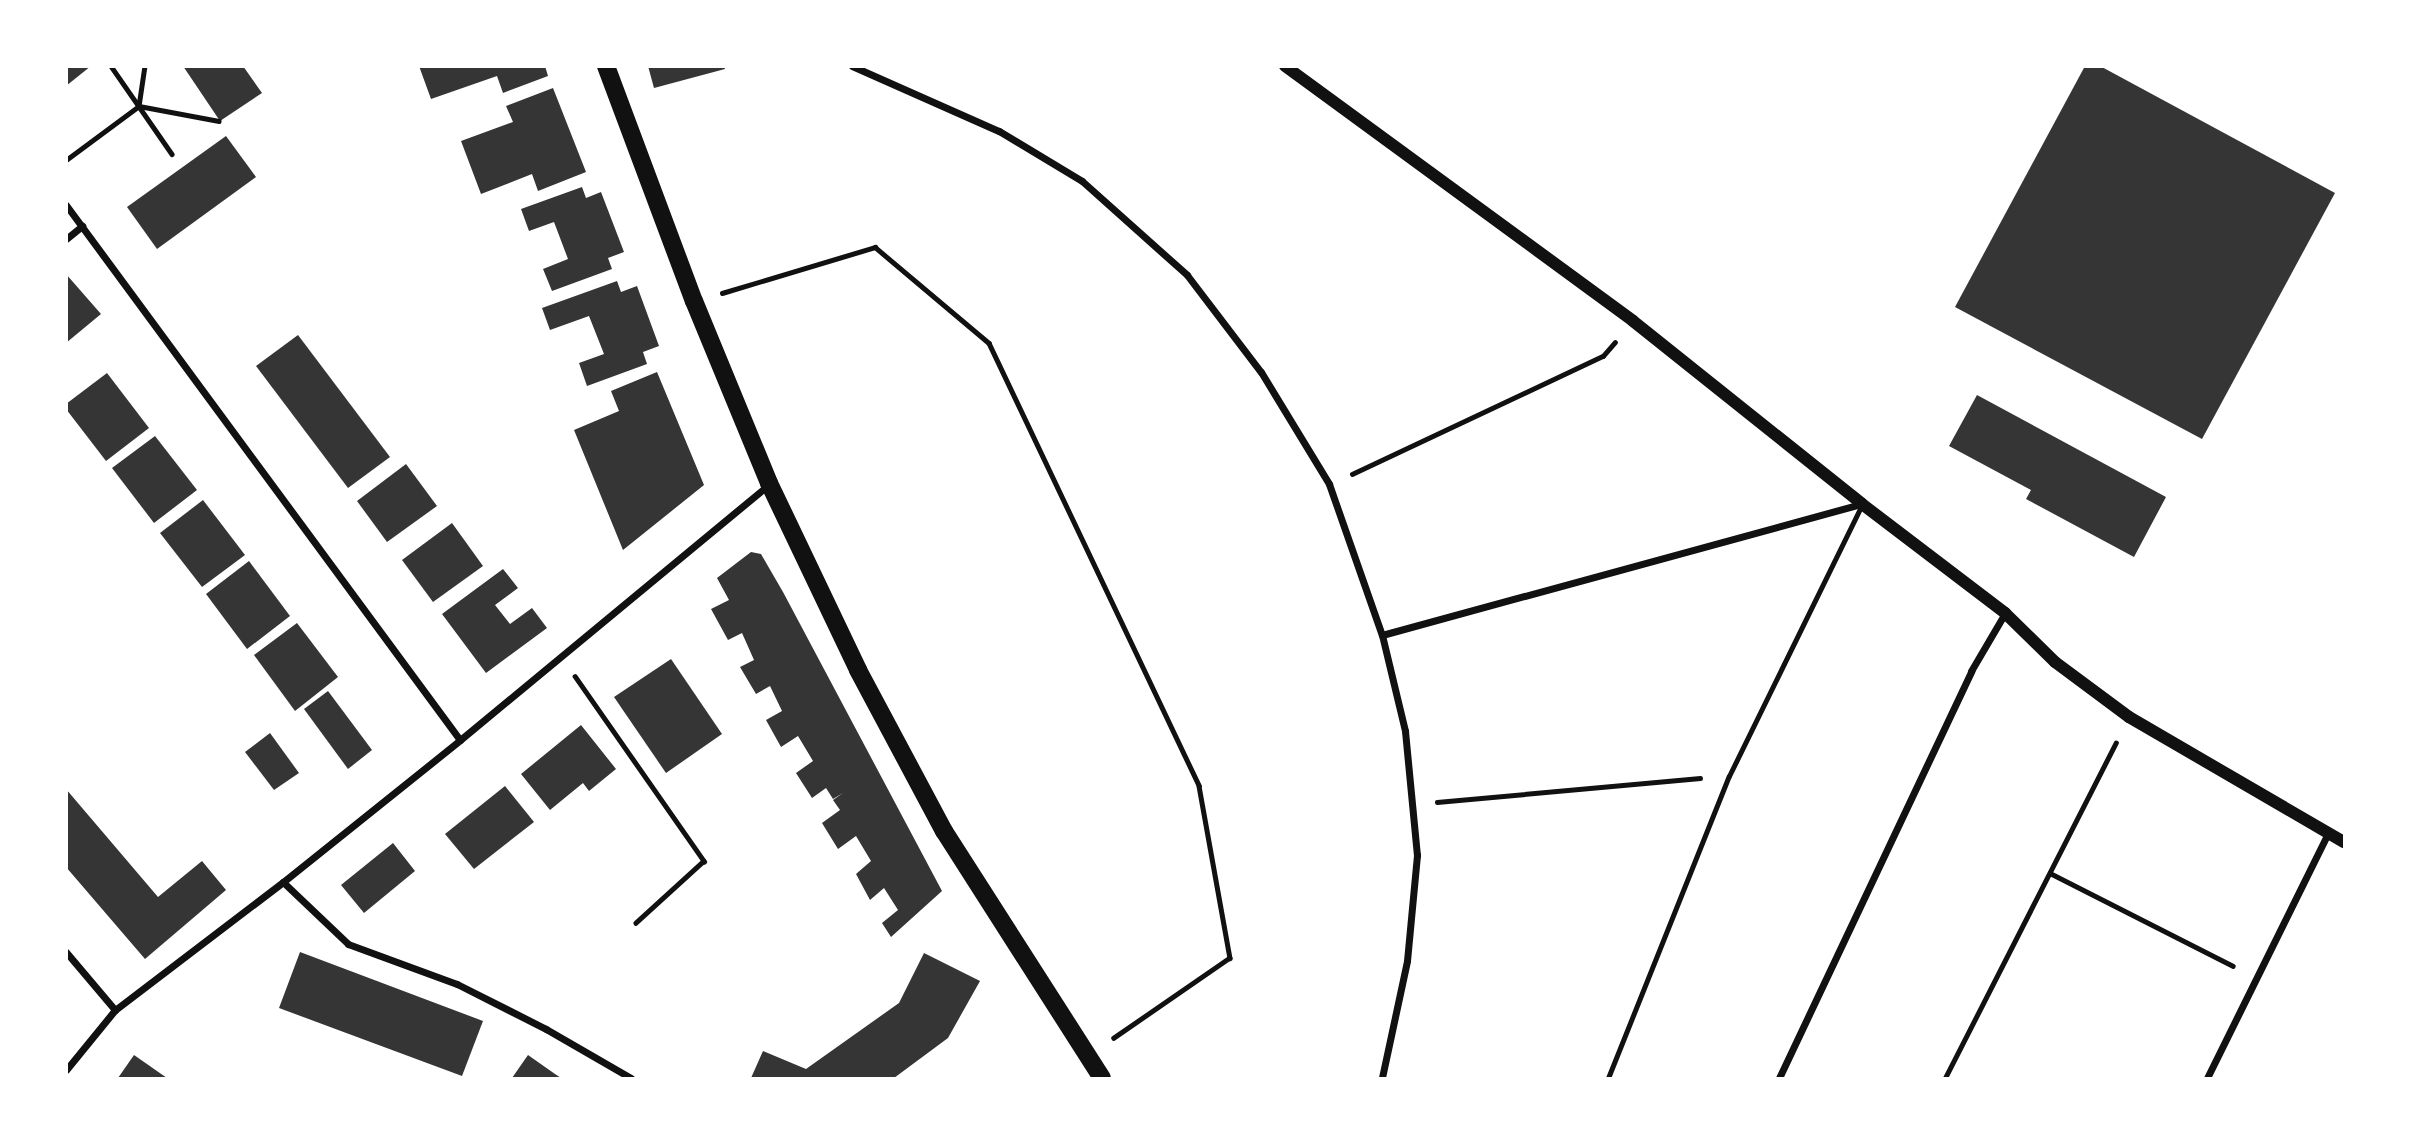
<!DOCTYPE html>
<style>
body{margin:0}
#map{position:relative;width:2411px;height:1145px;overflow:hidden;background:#fff;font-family:Overpass,sans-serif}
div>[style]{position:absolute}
.building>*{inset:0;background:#353535}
.path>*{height:4.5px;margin:-2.25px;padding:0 2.25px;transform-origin:2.25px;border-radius:2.25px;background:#111}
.service>*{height:5px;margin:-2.5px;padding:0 2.5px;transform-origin:2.5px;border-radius:2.5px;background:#111}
.minor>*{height:7px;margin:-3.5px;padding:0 3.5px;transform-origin:3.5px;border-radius:3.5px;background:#111}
.tertiary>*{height:12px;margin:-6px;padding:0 6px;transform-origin:6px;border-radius:6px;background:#111}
.primary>*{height:18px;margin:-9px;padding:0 9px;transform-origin:9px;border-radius:9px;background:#111}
span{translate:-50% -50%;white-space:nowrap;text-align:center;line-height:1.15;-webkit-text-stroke:5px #fff;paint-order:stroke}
.frame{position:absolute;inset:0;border:68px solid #fff;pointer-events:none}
</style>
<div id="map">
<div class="building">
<div style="clip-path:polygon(66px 66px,91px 66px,66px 86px)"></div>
<div style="clip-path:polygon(183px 66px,243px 66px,262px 93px,220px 121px)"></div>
<div style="clip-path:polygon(419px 66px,545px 66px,548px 76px,503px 93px,497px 76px,431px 99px)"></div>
<div style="clip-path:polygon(648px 66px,724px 66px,725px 69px,654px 88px)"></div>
<div style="clip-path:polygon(2085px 66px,2100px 66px,2335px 193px,2202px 439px,1955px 307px)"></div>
<div style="clip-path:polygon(553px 88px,586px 172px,538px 191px,532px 174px,481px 194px,461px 141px,513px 122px,506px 106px)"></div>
<div style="clip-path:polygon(226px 136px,256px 177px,157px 249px,127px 207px)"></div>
<div style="clip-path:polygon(582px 187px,586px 198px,601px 192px,624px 252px,608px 258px,612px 269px,552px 291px,543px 269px,568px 259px,554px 222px,529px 231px,521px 209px)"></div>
<div style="clip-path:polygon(66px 274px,101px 314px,66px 343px)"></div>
<div style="clip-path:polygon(617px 281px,621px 292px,637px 286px,659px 346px,643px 352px,647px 364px,587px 386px,579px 363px,604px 354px,589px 316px,550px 330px,542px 308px)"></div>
<div style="clip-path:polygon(298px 335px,390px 457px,348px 488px,256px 366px)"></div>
<div style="clip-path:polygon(657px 372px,704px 485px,623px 550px,574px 430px,619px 411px,611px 391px)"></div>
<div style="clip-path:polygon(107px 373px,149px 428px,106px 461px,66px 409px,66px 404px)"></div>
<div style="clip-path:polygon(1977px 395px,2166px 497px,2134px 557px,2026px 499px,2031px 490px,1949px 446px)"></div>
<div style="clip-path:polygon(155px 436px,197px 490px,154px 523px,112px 468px)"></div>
<div style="clip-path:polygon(406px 464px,437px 506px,387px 542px,357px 501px)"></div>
<div style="clip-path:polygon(203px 500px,245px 555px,202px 587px,160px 533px)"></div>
<div style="clip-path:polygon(452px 523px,483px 566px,433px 602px,402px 560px)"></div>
<div style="clip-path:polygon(751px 552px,761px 554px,783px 592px,942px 891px,891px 937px,882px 923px,898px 910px,884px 888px,870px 900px,856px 874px,871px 861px,856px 836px,838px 849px,822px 823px,840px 810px,833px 800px,843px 793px,833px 799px,826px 788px,812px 798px,796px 773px,813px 761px,798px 736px,781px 747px,766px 720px,782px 711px,770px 686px,756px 694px,740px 667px,754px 660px,742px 633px,728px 640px,711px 609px,729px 600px,717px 578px)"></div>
<div style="clip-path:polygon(249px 561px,290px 616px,247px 649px,206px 594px)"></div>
<div style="clip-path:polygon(503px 569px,518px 588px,495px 605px,510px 624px,532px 608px,547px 628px,486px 673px,442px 614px)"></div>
<div style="clip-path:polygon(297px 623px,338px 677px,295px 711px,254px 655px)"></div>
<div style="clip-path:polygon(671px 659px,722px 734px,666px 773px,614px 697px)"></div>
<div style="clip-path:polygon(328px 691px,372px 750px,348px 769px,304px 709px)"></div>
<div style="clip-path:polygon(581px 725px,616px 769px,589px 791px,583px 783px,550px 810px,521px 774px)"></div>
<div style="clip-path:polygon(270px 733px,299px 773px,274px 790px,245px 752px)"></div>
<div style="clip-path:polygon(505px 786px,534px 822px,474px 869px,445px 834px)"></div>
<div style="clip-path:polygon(66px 789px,158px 897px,202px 861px,226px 890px,145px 959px,66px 867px)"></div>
<div style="clip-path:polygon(393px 843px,415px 871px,364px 913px,341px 885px)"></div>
<div style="clip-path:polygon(300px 952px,483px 1021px,462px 1076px,279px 1008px)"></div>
<div style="clip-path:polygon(924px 953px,980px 981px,948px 1038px,894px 1078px,751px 1078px,763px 1051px,806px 1069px,899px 1003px)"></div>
<div style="clip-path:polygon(134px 1055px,167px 1078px,118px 1078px)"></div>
<div style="clip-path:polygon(528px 1055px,555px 1074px,561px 1078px,512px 1078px)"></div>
</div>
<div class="path">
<div style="left:111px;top:66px;width:107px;rotate:55.3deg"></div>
<div style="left:145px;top:66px;width:40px;rotate:98.5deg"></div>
<div style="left:139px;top:106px;width:81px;rotate:10.6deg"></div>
<div style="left:66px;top:160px;width:91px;rotate:-36.5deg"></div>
<div style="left:722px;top:293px;width:160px;rotate:-16.7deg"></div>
<div style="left:875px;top:247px;width:149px;rotate:40.1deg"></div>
<div style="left:989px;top:343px;width:490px;rotate:64.6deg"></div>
<div style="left:1199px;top:786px;width:175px;rotate:79.8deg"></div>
<div style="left:1230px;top:958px;width:141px;rotate:145.4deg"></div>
<div style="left:1352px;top:474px;width:277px;rotate:-25.2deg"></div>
<div style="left:1603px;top:356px;width:18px;rotate:-49deg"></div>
<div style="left:575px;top:676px;width:226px;rotate:55.1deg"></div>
<div style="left:704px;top:861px;width:92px;rotate:137.6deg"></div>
<div style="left:1437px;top:802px;width:264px;rotate:-5.2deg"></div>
<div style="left:2050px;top:873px;width:205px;rotate:26.9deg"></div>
<div style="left:1945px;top:1078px;width:376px;rotate:-63deg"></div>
</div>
<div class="service">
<div style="left:1608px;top:1078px;width:325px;rotate:-68.2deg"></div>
<div style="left:1729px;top:776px;width:301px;rotate:-63.9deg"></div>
</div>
<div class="minor">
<div style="left:852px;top:66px;width:161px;rotate:23.9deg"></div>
<div style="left:999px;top:131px;width:97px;rotate:31.1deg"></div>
<div style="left:1082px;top:181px;width:141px;rotate:41.8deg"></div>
<div style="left:1187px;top:275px;width:122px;rotate:52.7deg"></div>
<div style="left:1261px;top:372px;width:131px;rotate:58.7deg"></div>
<div style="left:1329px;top:484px;width:160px;rotate:70.7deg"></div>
<div style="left:1382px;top:635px;width:99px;rotate:76.5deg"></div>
<div style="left:1405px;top:731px;width:125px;rotate:84.5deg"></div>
<div style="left:1417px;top:855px;width:106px;rotate:95.4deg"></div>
<div style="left:1407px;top:961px;width:120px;rotate:102.1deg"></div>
<div style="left:66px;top:205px;width:664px;rotate:53.63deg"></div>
<div style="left:66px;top:239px;width:21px;rotate:-39deg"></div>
<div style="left:1382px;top:635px;width:497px;rotate:-15.3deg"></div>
<div style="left:283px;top:882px;width:90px;rotate:43.6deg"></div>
<div style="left:348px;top:944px;width:116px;rotate:20.2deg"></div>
<div style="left:457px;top:984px;width:100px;rotate:26.8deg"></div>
<div style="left:546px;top:1029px;width:98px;rotate:30deg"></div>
<div style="left:66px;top:952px;width:76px;rotate:49.8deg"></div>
<div style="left:66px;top:1070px;width:77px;rotate:-50.8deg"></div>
<div style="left:115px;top:1010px;width:211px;rotate:-37.3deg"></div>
<div style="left:283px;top:882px;width:227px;rotate:-38.7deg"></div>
<div style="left:460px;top:740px;width:401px;rotate:-39.6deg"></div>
<div style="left:1779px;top:1078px;width:450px;rotate:-64.7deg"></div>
<div style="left:1971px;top:671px;width:67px;rotate:-59.6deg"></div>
<div style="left:2207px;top:1078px;width:273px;rotate:-63.7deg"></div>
</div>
<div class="tertiary">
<div style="left:1285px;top:66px;width:431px;rotate:36.2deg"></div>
<div style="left:1633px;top:321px;width:293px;rotate:38.6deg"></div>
<div style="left:1862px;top:504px;width:180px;rotate:37.3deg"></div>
<div style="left:2005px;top:613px;width:70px;rotate:44.4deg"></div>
<div style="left:2055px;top:662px;width:92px;rotate:36.6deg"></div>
<div style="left:2129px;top:717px;width:249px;rotate:30.2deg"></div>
</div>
<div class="primary">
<div style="left:606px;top:66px;width:251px;rotate:69.5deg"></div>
<div style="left:694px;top:301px;width:197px;rotate:67.6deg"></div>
<div style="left:769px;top:483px;width:207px;rotate:64.5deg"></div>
<div style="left:858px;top:670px;width:183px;rotate:61.9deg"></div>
<div style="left:944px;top:831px;width:293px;rotate:57.4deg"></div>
</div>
<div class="frame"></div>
</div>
